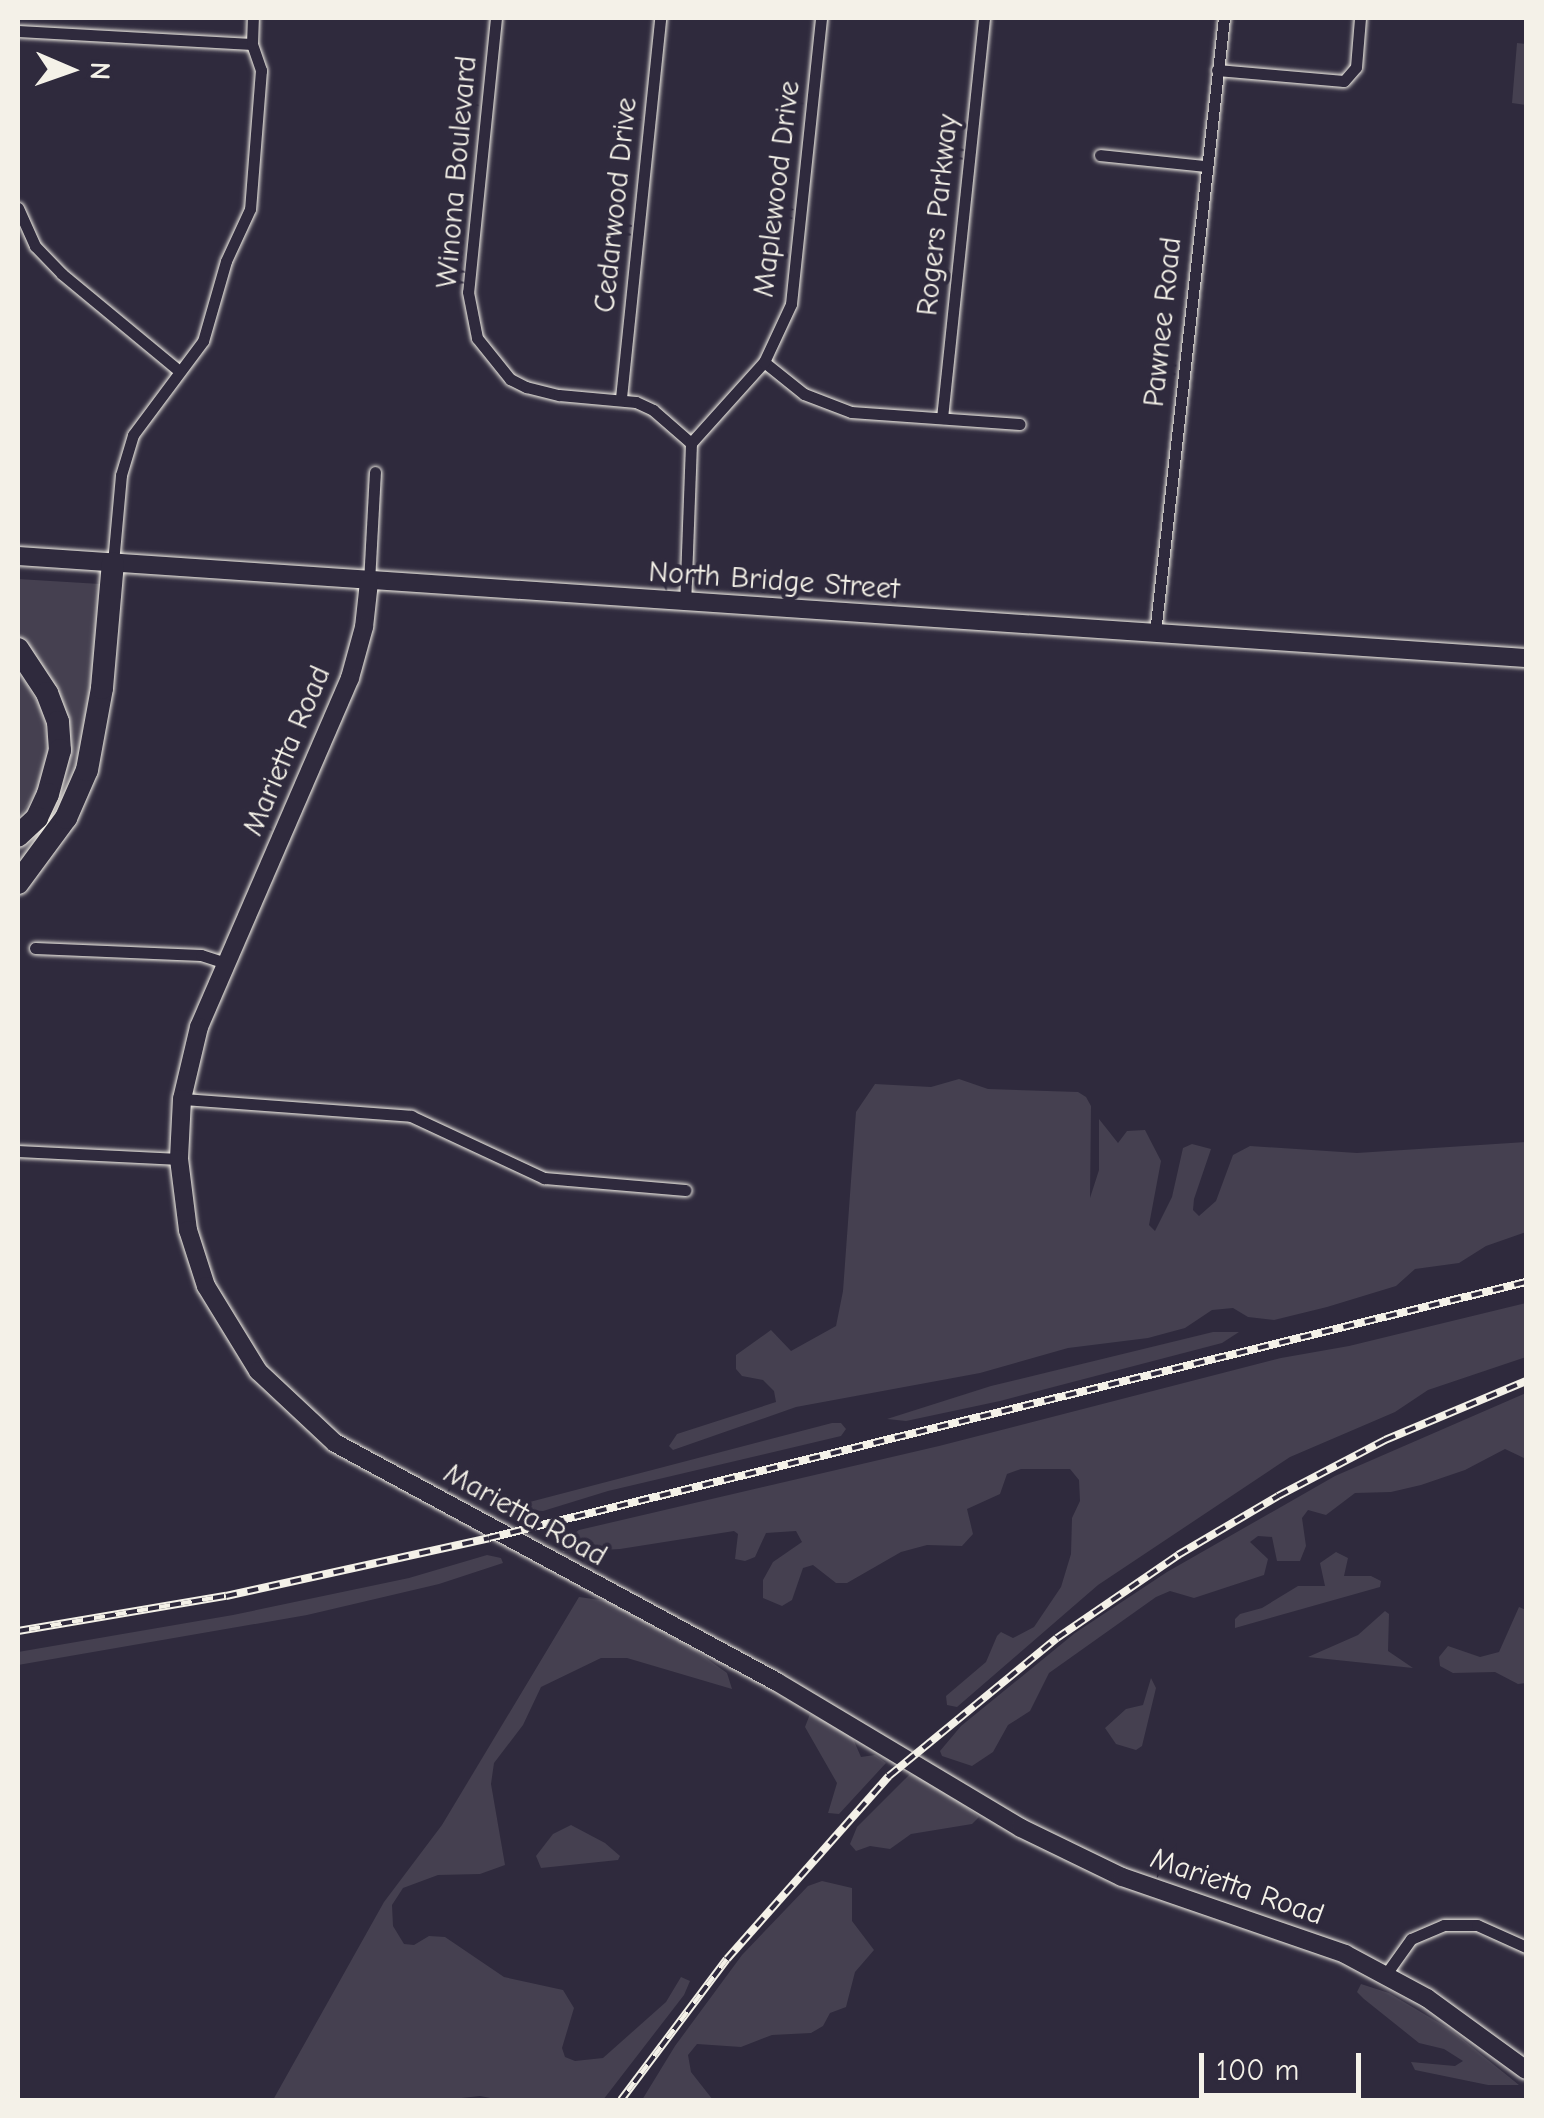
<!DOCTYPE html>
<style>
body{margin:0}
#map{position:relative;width:1544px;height:2118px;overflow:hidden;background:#2f2a3d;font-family:"Comic Neue",sans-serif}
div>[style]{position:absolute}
.green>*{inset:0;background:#454050}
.roads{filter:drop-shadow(0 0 2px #f4f1e8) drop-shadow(0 0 2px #f4f1e8)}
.street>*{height:11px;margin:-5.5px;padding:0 5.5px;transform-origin:5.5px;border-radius:5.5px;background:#2f2a3d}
.secondary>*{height:18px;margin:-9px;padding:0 9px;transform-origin:9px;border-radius:9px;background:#2f2a3d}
.highway>*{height:22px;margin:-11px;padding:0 11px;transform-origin:11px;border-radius:11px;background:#2f2a3d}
.rail>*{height:8px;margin-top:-4px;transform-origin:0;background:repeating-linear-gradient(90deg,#2f2a3d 0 11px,#f4f1e8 0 22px);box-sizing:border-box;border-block:2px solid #f4f1e8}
span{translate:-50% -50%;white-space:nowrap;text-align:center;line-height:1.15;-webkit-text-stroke:8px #2f2a3d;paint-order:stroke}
.street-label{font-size:30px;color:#f4f1e8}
.frame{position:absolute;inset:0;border:20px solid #f4f1e8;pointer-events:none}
.north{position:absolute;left:20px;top:20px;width:100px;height:100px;-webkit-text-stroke:8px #2f2a3d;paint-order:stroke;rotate:92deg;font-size:28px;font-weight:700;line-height:40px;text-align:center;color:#f4f1e8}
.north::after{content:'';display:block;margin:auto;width:35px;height:45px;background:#f4f1e8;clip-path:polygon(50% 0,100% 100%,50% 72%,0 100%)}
.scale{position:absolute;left:1199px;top:2053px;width:162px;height:45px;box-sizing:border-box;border:5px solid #f4f1e8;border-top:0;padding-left:12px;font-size:30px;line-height:35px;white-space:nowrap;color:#f4f1e8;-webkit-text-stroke:8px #2f2a3d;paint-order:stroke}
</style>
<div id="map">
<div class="green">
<div style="clip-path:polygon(1517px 43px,1526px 44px,1526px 105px,1512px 103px)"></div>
<div style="clip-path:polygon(18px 579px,100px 584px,90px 714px,71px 790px,18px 872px,18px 846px,65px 759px,18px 640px)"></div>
<div style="clip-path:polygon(18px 670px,43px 711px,49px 747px,43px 782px,18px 820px)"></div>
<div style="clip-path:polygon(959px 1079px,988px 1089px,1078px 1092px,1086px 1097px,1091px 1106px,1090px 1198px,1099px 1170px,1099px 1119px,1118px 1143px,1127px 1131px,1145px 1130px,1161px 1161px,1149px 1225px,1155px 1231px,1172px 1197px,1183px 1148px,1192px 1144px,1211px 1149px,1194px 1199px,1193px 1210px,1199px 1216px,1216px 1201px,1233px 1155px,1250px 1146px,1357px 1153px,1526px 1142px,1526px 1232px,1486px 1246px,1459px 1263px,1415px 1269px,1396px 1286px,1327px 1307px,1274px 1320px,1248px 1317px,1233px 1308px,1212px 1310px,1185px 1328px,1148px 1338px,1068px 1348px,980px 1373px,796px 1407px,673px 1450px,669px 1446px,677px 1434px,776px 1402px,774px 1391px,763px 1380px,742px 1376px,736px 1369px,736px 1355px,771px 1330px,791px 1351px,836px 1326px,843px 1291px,856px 1112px,875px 1084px,931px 1087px)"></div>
<div style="clip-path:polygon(1526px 1303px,1526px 1357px,1428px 1390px,1395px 1412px,1290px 1457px,1098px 1585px,957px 1707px,947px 1705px,946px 1696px,986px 1662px,997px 1636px,1001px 1632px,1013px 1638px,1034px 1627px,1061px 1587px,1071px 1554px,1072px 1518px,1080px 1501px,1079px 1480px,1070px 1469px,1021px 1469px,1007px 1474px,1000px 1494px,967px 1509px,973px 1534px,962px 1546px,927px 1545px,901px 1552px,847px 1583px,836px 1583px,813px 1565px,803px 1568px,792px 1600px,782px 1606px,763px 1598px,763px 1580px,773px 1562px,802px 1542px,796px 1531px,766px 1533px,755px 1557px,745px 1561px,735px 1559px,738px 1534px,734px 1531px,620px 1549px,563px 1552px,560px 1544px,579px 1530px,939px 1446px,1281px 1358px,1349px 1346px)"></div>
<div style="clip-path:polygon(1213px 1332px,1239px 1332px,1222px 1343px,1000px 1401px,906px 1421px,887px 1419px,991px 1386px)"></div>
<div style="clip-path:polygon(1526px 1393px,1526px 1459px,1505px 1449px,1465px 1470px,1421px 1485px,1391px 1492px,1355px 1493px,1326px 1515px,1308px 1510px,1302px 1518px,1306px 1546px,1300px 1561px,1277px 1561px,1272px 1537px,1258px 1536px,1250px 1542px,1268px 1559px,1264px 1575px,1194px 1598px,1170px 1591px,1156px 1597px,1049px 1673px,1030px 1711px,1008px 1725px,993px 1752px,972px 1766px,942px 1756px,940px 1751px,961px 1726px,1075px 1633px,1167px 1572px,1335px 1476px)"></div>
<div style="clip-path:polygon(832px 1423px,841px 1423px,846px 1429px,841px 1436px,608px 1491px,543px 1511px,528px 1510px,522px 1504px)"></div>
<div style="clip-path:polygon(1336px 1552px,1348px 1558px,1344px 1576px,1371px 1576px,1381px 1581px,1380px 1587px,1235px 1628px,1235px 1619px,1240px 1614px,1262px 1608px,1298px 1586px,1325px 1586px,1320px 1563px)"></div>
<div style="clip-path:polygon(487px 1555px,501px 1558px,503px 1563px,439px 1584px,307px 1615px,18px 1665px,18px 1652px,233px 1615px,409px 1578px)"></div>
<div style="clip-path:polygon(579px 1597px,607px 1601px,695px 1650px,727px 1673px,732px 1689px,627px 1658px,601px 1658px,541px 1687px,523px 1725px,494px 1763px,491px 1784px,505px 1865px,480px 1874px,438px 1875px,403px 1888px,392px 1905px,393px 1926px,404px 1944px,414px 1945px,429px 1936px,445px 1937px,504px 1977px,563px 1990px,574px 2008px,562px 2048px,565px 2057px,575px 2061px,603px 2058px,666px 2002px,681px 1977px,690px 1981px,684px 1995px,603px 2100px,501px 2100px,480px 2096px,443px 2100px,273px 2100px,384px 1902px,442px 1825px)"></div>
<div style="clip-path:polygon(1519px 1607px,1526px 1610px,1526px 1683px,1518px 1684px,1495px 1672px,1453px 1673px,1440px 1666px,1439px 1657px,1448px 1646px,1480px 1657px,1499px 1652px)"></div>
<div style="clip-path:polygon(1385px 1611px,1389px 1614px,1388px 1651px,1413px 1668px,1308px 1657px,1358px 1635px)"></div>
<div style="clip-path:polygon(1151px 1678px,1156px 1688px,1142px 1746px,1136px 1750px,1116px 1744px,1105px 1728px,1126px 1709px,1143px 1705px)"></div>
<div style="clip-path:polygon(810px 1714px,851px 1734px,861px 1757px,875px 1755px,886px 1763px,839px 1814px,828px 1813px,837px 1783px,805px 1727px)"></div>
<div style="clip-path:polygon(910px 1774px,933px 1781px,979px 1817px,972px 1824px,911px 1834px,890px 1849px,870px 1846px,856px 1851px,850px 1844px,857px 1827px)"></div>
<div style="clip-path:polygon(571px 1825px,605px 1843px,620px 1856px,618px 1860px,541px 1868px,536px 1856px,553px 1834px)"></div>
<div style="clip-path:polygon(822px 1881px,852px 1888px,852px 1921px,874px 1950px,855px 1972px,846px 2007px,830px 2013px,823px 2026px,811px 2033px,772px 2035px,741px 2047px,697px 2044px,688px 2055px,691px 2072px,713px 2100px,642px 2100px,675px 2046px,742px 1955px,808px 1886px)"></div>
<div style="clip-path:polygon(1361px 1984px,1389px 1993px,1451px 2030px,1519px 2085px,1488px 2085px,1415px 2070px,1411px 2062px,1455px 2066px,1463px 2061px,1444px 2049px,1419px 2043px,1364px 1999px,1357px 1992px)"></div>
</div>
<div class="roads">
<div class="street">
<div style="left:496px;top:18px;width:275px;rotate:95.8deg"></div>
<div style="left:468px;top:292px;width:47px;rotate:78.9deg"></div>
<div style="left:477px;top:338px;width:53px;rotate:51.2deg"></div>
<div style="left:510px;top:379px;width:18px;rotate:27deg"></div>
<div style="left:526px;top:387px;width:34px;rotate:14deg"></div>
<div style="left:559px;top:395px;width:77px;rotate:5.2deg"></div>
<div style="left:636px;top:402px;width:19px;rotate:25deg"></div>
<div style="left:653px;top:410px;width:50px;rotate:41deg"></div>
<div style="left:691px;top:443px;width:160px;rotate:92.1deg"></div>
<div style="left:18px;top:31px;width:234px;rotate:3.2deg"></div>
<div style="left:252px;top:44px;width:28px;rotate:71deg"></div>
<div style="left:261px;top:70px;width:139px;rotate:94.5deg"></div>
<div style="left:250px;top:209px;width:57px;rotate:114.8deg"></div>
<div style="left:226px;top:261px;width:83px;rotate:106deg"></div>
<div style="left:203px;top:341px;width:117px;rotate:126.7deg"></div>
<div style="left:133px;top:435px;width:42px;rotate:106.7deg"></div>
<div style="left:121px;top:475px;width:88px;rotate:95.2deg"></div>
<div style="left:252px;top:44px;width:26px;rotate:-88deg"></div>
<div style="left:1217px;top:70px;width:127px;rotate:5deg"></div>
<div style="left:1344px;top:81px;width:18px;rotate:-49deg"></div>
<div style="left:1356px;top:67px;width:49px;rotate:-85.3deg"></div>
<div style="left:1100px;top:155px;width:106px;rotate:6deg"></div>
<div style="left:18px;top:208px;width:42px;rotate:65.9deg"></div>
<div style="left:35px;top:246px;width:39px;rotate:46deg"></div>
<div style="left:62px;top:274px;width:151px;rotate:39.6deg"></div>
<div style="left:764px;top:362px;width:51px;rotate:38.7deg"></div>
<div style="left:804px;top:394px;width:50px;rotate:21deg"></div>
<div style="left:851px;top:412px;width:169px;rotate:4.1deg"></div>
<div style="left:621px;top:398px;width:382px;rotate:-84.1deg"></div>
<div style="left:942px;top:418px;width:402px;rotate:-84deg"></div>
<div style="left:691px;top:443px;width:109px;rotate:-48deg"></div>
<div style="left:764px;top:362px;width:64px;rotate:-65deg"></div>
<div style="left:791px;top:304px;width:288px;rotate:-84deg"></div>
<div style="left:369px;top:582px;width:110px;rotate:-86.9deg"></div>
<div style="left:1155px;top:633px;width:619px;rotate:-83.6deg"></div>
<div style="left:35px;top:948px;width:166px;rotate:2.4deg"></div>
<div style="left:201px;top:955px;width:26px;rotate:18deg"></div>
<div style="left:182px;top:1099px;width:230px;rotate:4.2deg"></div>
<div style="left:411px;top:1116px;width:147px;rotate:25deg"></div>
<div style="left:544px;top:1178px;width:142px;rotate:4.9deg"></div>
<div style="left:18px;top:1151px;width:161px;rotate:2.8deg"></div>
<div style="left:1386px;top:1974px;width:43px;rotate:-54.5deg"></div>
<div style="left:1411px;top:1939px;width:36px;rotate:-23deg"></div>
<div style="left:1444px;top:1925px;width:33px"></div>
<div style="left:1477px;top:1925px;width:54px;rotate:24.2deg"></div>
</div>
<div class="secondary">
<div style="left:18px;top:556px;width:1511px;rotate:3.87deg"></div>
<div style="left:369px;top:582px;width:45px;rotate:96.3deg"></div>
<div style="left:364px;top:627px;width:53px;rotate:105.4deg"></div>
<div style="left:350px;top:678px;width:380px;rotate:113.4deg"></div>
<div style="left:199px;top:1027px;width:74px;rotate:103.3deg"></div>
<div style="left:182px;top:1099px;width:60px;rotate:92.9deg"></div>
<div style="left:179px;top:1159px;width:72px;rotate:82.8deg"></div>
<div style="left:188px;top:1230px;width:59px;rotate:72.2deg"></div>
<div style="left:206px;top:1286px;width:100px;rotate:58.5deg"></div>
<div style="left:258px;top:1371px;width:105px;rotate:43.1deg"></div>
<div style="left:335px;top:1443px;width:502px;rotate:28.4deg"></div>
<div style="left:777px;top:1682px;width:284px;rotate:30.9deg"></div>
<div style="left:1021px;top:1828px;width:112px;rotate:25.9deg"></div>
<div style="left:1122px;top:1877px;width:236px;rotate:19deg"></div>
<div style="left:1345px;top:1954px;width:93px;rotate:28.2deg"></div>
<div style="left:1427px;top:1998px;width:122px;rotate:36deg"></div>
</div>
<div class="highway">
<div style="left:18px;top:649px;width:53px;rotate:56.6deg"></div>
<div style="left:47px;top:693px;width:31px;rotate:69deg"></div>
<div style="left:58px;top:722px;width:28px;rotate:86deg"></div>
<div style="left:60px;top:750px;width:46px;rotate:105.3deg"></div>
<div style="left:48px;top:794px;width:26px;rotate:115deg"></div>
<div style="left:37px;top:818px;width:26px;rotate:137deg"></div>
<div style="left:18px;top:883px;width:81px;rotate:-53.6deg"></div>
<div style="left:66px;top:818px;width:52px;rotate:-66.4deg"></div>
<div style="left:87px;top:770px;width:83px;rotate:-79.6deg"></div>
<div style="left:102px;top:688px;width:125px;rotate:-85deg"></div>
</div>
</div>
<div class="rail">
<div style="left:18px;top:1631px;width:211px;rotate:-9.6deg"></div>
<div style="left:226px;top:1596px;width:269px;rotate:-12.4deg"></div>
<div style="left:489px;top:1538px;width:1068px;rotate:-13.87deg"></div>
<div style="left:621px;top:2100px;width:176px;rotate:-53.1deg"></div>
<div style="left:727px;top:1959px;width:244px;rotate:-48.5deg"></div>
<div style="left:889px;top:1776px;width:217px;rotate:-39.4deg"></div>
<div style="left:1057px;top:1638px;width:147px;rotate:-34.4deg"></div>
<div style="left:1178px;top:1555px;width:116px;rotate:-30.5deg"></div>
<div style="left:1278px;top:1496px;width:121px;rotate:-27.6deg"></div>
<div style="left:1385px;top:1440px;width:153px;rotate:-22.7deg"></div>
</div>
<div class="street-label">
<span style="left:457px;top:172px;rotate:-85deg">Winona Boulevard</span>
<span style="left:777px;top:189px;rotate:-83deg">Maplewood Drive</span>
<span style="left:616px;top:205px;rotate:-84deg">Cedarwood Drive</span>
<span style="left:938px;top:215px;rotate:-84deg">Rogers Parkway</span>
<span style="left:1163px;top:322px;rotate:-84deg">Pawnee Road</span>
<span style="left:774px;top:581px;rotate:4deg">North Bridge Street</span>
<span style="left:287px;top:751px;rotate:-67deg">Marietta Road</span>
<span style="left:525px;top:1515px;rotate:29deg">Marietta Road</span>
<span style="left:1237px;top:1887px;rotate:19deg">Marietta Road</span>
</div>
<div class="frame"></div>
<div class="north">N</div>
<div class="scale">100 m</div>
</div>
